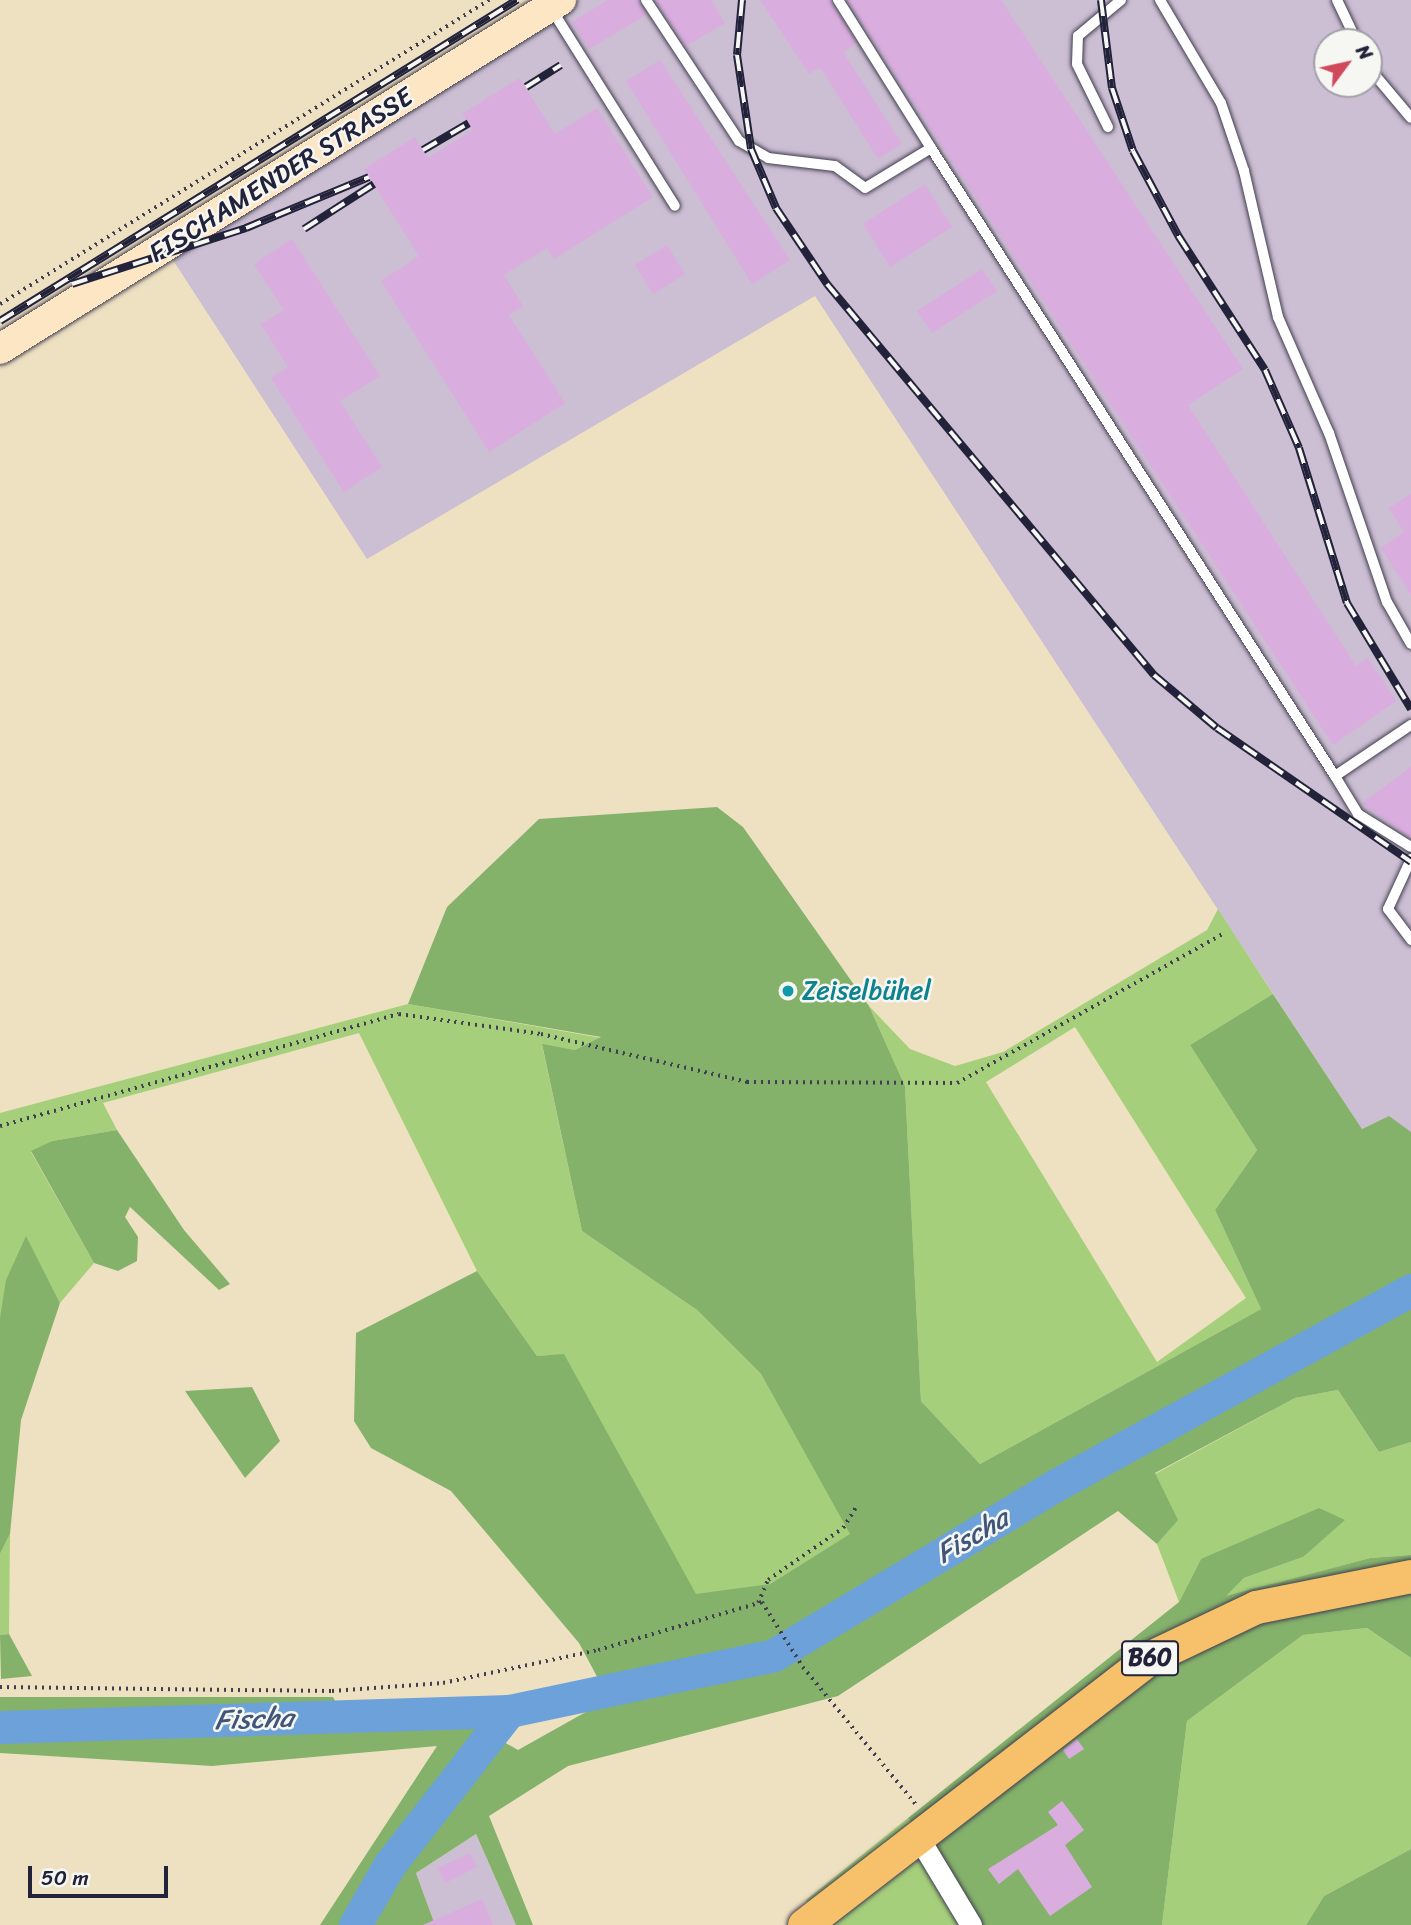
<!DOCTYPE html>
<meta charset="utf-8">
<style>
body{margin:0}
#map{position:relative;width:1411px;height:1925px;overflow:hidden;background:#eee1c2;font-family:Sriracha,sans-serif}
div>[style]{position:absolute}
.industrial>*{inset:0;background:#ccbed3}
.green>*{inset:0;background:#a6cf7b}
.forest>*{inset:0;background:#84b26b}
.river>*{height:33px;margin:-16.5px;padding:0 16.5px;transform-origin:16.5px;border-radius:16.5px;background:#6ca2d9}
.building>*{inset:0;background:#daaddf}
.path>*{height:3.5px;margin-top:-1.75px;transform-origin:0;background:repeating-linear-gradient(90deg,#413f4f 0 2px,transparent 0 7px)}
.roads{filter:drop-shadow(0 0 2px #413f4f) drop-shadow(0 0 2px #413f4f)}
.lane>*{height:10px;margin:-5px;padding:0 5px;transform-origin:5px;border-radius:5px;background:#fff}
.street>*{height:21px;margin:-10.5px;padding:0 10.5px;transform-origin:10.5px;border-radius:10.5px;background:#fff}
.secondary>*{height:30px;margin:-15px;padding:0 15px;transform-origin:15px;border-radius:15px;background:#fce6c4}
.primary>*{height:33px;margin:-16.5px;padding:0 16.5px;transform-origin:16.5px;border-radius:16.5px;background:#f7c06b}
.rail>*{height:8px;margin-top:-4px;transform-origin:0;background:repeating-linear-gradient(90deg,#f6f6f2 0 16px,#22223b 0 32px);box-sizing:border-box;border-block:2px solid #22223b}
.dots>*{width:19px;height:19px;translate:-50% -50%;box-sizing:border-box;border:4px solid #f6f6f2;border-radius:50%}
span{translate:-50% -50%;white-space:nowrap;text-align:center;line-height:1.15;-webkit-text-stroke:5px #f6f6f2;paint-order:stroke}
.shield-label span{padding:2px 5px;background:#f6f6f2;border:2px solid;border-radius:5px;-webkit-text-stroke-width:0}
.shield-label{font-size:24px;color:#22223b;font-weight:700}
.street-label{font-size:26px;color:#22223b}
.culture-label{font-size:26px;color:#0d838f}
.left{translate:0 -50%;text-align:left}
.water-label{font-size:28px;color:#40557a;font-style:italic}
.north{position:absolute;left:1313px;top:28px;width:70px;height:70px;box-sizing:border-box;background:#f6f6f2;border:2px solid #a1a1a9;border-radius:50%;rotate:57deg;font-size:19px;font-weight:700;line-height:28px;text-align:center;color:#22223b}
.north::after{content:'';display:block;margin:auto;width:24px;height:32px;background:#d1495b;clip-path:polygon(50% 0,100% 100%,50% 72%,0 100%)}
.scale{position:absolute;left:28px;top:1866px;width:140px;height:32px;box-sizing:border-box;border:4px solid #22223b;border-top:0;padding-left:9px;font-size:21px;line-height:24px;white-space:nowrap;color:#22223b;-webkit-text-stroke:5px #f6f6f2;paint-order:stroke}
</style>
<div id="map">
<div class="industrial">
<div style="clip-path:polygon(evenodd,579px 0,1411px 0,1411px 1132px,1388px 1117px,1362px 1129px,815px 296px,367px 559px,171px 257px,579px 0,1327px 42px,1369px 42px,1369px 84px,1327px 84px,1327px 42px)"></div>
<div style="clip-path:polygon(476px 1834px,516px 1925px,435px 1925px,416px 1873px)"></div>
</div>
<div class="green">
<div style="clip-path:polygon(evenodd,1218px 909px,1273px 994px,1190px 1045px,1257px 1150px,1215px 1210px,1261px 1309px,980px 1464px,921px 1401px,905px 1086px,869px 1006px,910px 1049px,955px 1066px,1003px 1052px,1207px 930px,1218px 909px,1075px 1027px,1246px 1298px,1157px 1362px,986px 1082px,1075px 1027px)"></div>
<div style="clip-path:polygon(408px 1004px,602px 1038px,575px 1050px,542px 1045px,582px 1231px,697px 1310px,761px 1374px,851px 1534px,770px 1584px,696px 1595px,564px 1355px,537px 1356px,477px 1271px,359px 1033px,103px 1103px,117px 1130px,52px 1141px,31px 1152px,94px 1263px,60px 1303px,26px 1237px,0 1318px,0 1113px)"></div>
<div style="clip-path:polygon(1338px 1390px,1379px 1452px,1411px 1442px,1411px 1555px,1370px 1558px,1224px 1597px,1244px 1578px,1303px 1557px,1201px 1559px,1179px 1602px,1157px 1544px,1177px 1520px,1155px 1474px,1295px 1398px)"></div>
<div style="clip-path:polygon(10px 1534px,9px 1634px,0 1635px,0 1554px)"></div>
<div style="clip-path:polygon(1367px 1628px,1411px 1658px,1411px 1849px,1324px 1896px,1306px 1925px,1162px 1925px,1187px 1721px,1303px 1635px)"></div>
<div style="clip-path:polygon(908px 1818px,982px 1925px,827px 1925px,806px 1900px)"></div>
</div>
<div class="forest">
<div style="clip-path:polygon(717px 807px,743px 827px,869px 1006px,905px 1086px,921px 1401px,980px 1464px,1261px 1309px,1215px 1210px,1257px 1150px,1190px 1045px,1273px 994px,1362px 1129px,1389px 1116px,1411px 1132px,1411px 1442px,1379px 1452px,1338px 1390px,1295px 1398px,1155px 1473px,1178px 1520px,1157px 1544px,1118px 1511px,838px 1696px,568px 1766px,489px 1816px,533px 1925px,516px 1925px,476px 1834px,416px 1873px,435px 1925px,320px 1925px,437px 1746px,212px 1766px,0 1753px,0 1697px,333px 1697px,347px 1725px,469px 1722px,518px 1750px,609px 1699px,579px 1643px,451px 1491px,371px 1448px,354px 1421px,356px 1333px,477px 1271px,537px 1356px,564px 1354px,696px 1594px,770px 1584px,850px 1534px,761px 1374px,697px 1310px,582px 1231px,542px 1044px,575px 1050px,601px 1037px,408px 1004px,447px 907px,539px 819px)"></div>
<div style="clip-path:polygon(117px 1130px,184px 1230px,230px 1284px,219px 1290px,130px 1207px,125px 1217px,138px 1237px,137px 1261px,118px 1271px,94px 1263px,31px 1151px,52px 1141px)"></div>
<div style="clip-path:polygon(26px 1236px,60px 1303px,21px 1420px,10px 1534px,0 1554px,0 1318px,6px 1280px)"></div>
<div style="clip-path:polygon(252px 1387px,280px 1441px,245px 1478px,185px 1391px)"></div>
<div style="clip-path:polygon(1319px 1508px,1345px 1520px,1303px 1557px,1244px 1578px,1226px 1596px,1370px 1558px,1411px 1555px,1411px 1658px,1367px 1628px,1303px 1635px,1187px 1721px,1162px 1925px,982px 1925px,908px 1818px,1179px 1602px,1201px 1559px)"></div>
<div style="clip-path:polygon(9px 1634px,32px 1676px,1px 1679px,0 1635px)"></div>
<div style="clip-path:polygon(1411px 1849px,1411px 1925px,1306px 1925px,1324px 1896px)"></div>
</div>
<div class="river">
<div style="left:0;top:1727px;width:509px;rotate:-1.8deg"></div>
<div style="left:509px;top:1711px;width:271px;rotate:-11.9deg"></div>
<div style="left:774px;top:1655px;width:329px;rotate:-31.1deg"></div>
<div style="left:1056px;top:1485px;width:405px;rotate:-28.8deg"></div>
<div style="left:355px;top:1925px;width:70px;rotate:-60.2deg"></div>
<div style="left:390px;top:1864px;width:194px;rotate:-52.1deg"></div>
</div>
<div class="building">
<div style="clip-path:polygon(608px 0,638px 0,646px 15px,589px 49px,572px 22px)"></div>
<div style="clip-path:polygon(655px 0,711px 0,725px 23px,686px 46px)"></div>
<div style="clip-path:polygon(760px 0,830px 0,856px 43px,843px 52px,902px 144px,878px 159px,820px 67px,809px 74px)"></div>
<div style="clip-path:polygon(847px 0,1001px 0,1243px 369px,1188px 405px,1356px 666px,1368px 658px,1396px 701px,1333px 745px)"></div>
<div style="clip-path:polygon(660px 60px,790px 260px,752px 284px,626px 81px)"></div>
<div style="clip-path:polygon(519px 78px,555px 134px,597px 108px,653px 197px,554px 259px,547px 248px,504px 275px,523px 306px,509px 315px,565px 403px,489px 452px,381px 281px,419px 256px,364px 169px,415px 137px,428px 158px,473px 130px,462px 114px)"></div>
<div style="clip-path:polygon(925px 184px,952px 227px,890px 267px,863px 224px)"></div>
<div style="clip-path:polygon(292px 239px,380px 376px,340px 401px,382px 467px,344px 492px,271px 378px,288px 367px,261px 324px,284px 310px,254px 264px)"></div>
<div style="clip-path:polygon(667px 245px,685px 274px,653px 294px,635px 265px)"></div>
<div style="clip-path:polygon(982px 269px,997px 291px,932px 333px,917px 311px)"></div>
<div style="clip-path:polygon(1411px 494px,1411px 595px,1381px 548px,1404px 532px,1389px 508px)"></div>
<div style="clip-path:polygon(1411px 767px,1411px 838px,1362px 803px)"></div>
<div style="clip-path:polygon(1077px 1739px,1084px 1749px,1069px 1759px,1063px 1750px)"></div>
<div style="clip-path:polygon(1062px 1801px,1084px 1830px,1065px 1845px,1092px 1887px,1050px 1916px,1018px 1869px,999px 1884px,988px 1869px,1058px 1825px,1048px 1812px)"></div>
<div style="clip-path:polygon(470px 1853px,477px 1867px,445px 1883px,438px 1868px)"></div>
<div style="clip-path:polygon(482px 1899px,493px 1925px,423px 1925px)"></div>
</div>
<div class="path">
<div style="left:0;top:304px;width:576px;rotate:-31.87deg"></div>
<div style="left:0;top:1126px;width:414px;rotate:-15.7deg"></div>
<div style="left:399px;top:1014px;width:143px;rotate:8deg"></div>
<div style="left:541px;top:1034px;width:212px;rotate:13.1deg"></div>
<div style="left:747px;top:1082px;width:210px;rotate:0.3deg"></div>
<div style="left:957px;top:1083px;width:305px;rotate:-29.3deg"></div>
<div style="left:758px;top:1603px;width:25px;rotate:-67deg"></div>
<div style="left:768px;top:1580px;width:91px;rotate:-34.7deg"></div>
<div style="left:843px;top:1528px;width:25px;rotate:-58deg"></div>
<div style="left:0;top:1687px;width:332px;rotate:0.7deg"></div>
<div style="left:332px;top:1691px;width:111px;rotate:-4.1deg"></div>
<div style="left:443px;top:1683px;width:158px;rotate:-12deg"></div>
<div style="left:598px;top:1650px;width:171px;rotate:-16.3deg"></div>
<div style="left:762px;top:1602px;width:77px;rotate:57.8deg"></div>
<div style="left:803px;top:1667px;width:180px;rotate:50.6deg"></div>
</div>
<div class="roads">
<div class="lane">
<div style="left:646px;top:0;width:169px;rotate:56.6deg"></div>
<div style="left:739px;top:141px;width:34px;rotate:30deg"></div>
<div style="left:768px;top:158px;width:67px;rotate:6.8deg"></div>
<div style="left:835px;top:166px;width:37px;rotate:36deg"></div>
<div style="left:865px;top:188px;width:77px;rotate:-31.2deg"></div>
<div style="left:931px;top:148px;width:175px;rotate:-122.1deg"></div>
<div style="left:1160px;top:0;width:120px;rotate:59.4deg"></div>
<div style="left:1221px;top:103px;width:72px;rotate:71.3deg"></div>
<div style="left:1244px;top:171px;width:150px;rotate:76.9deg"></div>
<div style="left:1278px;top:317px;width:127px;rotate:66.3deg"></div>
<div style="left:1329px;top:433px;width:179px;rotate:71.1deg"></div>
<div style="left:1387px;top:602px;width:48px;rotate:60.3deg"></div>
<div style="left:1337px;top:0;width:47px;rotate:64.5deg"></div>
<div style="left:552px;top:10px;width:231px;rotate:57.9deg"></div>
<div style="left:1369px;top:68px;width:65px;rotate:50deg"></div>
<div style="left:1108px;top:127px;width:70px;rotate:-116.2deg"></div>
<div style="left:1077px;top:64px;width:28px;rotate:-88deg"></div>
<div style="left:1078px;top:36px;width:56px;rotate:-39.9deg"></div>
<div style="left:931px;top:148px;width:747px;rotate:57.25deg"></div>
<div style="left:1335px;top:776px;width:92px;rotate:-33.9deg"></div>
<div style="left:1335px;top:776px;width:44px;rotate:58.8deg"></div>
<div style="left:1358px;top:814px;width:62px;rotate:31.9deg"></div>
<div style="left:1411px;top:859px;width:55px;rotate:114.7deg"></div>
<div style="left:1388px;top:909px;width:39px;rotate:53deg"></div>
</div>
<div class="street">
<div style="left:917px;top:1835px;width:105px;rotate:59deg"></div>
</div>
<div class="secondary">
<div style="left:0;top:349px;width:661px;rotate:-31.89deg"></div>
</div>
<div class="primary">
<div style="left:804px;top:1925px;width:438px;rotate:-37.7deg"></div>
<div style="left:1151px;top:1657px;width:116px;rotate:-25.5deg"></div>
<div style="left:1256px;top:1607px;width:158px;rotate:-11.3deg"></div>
</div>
</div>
<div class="rail">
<div style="left:742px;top:0;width:55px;rotate:95.2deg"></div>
<div style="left:737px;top:55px;width:95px;rotate:81.5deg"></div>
<div style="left:751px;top:149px;width:64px;rotate:67deg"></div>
<div style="left:776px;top:208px;width:92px;rotate:56.1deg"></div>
<div style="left:827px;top:284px;width:510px;rotate:50.09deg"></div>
<div style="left:1154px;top:675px;width:82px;rotate:40.1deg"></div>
<div style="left:1217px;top:728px;width:236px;rotate:34.6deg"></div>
<div style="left:1101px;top:0;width:89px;rotate:82.9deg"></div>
<div style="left:1112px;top:88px;width:66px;rotate:71.6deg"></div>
<div style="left:1133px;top:151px;width:98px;rotate:61.9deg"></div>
<div style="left:1179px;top:237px;width:158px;rotate:57.1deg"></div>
<div style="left:1265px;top:370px;width:85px;rotate:66.4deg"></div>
<div style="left:1299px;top:448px;width:162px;rotate:72.8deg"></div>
<div style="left:1347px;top:603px;width:124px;rotate:58.9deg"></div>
<div style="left:526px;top:87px;width:41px;rotate:-32.2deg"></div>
<div style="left:423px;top:150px;width:53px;rotate:-30.4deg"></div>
<div style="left:304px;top:229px;width:83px;rotate:-32.7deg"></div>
<div style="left:72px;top:284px;width:183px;rotate:-17.8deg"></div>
<div style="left:246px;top:228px;width:133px;rotate:-22.5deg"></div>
<div style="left:0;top:321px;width:609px;rotate:-31.84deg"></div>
</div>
<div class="dots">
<div style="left:788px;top:991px;background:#0f9aa8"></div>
</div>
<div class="shield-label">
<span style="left:1150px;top:1658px">B60</span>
</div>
<div class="street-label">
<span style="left:281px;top:175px;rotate:-32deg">FISCHAMENDER STRASSE</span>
</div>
<div class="culture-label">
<span class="left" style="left:802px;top:991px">Zeiselbühel</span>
</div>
<div class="water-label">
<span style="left:972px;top:1536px;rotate:-31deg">Fischa</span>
<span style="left:254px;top:1719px;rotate:-2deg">Fischa</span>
</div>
<div class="north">N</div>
<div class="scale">50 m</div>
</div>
